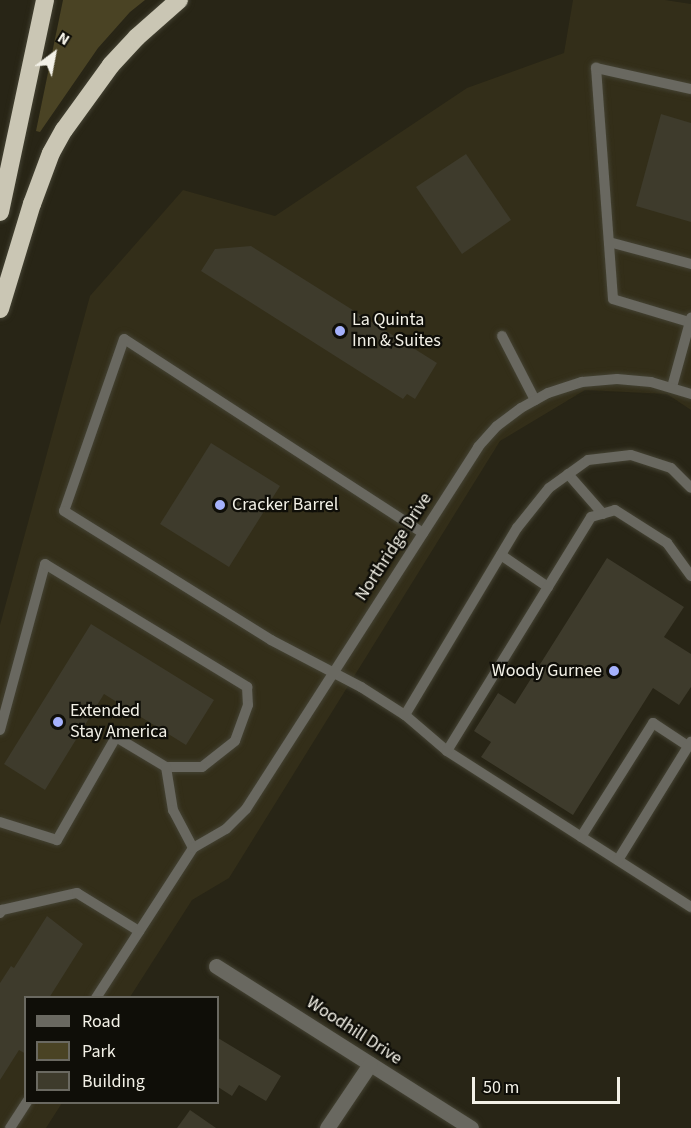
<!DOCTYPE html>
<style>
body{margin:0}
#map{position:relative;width:691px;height:1128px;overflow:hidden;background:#282516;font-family:"Source Sans 3",sans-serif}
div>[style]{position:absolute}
.built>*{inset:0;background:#332e19}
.green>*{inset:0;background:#4a4324}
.building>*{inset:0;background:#3e3b2c}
.roads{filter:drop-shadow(0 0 2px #444233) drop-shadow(0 0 2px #444233)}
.service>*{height:10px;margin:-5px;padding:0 5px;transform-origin:5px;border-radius:5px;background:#696860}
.minor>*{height:15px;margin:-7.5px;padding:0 7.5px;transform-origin:7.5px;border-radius:7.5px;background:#696860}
.motorway>*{height:18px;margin:-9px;padding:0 9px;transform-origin:9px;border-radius:9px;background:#cac6b4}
.dots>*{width:16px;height:16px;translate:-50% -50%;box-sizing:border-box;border:3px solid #0f0e08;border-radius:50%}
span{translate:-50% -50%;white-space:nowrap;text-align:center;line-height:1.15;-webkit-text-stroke:4.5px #0f0e08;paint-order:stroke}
.poi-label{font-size:18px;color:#f3f1e7}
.left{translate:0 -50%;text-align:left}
.right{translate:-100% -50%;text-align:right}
.street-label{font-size:18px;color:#f3f1e7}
.legend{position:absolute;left:24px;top:996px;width:195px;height:108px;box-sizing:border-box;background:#0f0e08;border:2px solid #6a6961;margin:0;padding:8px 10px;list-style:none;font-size:18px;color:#f3f1e7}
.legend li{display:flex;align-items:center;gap:12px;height:30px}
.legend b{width:30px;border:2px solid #6a6961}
.north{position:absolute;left:24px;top:24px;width:60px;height:60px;-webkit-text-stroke:4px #0f0e08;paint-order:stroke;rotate:32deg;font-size:16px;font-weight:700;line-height:24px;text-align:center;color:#f3f1e7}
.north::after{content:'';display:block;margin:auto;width:21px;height:27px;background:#f3f1e7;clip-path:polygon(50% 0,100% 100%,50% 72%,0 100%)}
.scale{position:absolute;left:472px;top:1077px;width:148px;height:27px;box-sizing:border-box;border:3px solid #f3f1e7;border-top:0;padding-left:8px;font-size:18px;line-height:21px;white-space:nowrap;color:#f3f1e7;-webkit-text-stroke:4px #0f0e08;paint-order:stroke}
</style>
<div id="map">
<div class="built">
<div style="clip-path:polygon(573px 0,665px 0,691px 4px,691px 410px,667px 394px,585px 390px,500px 441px,229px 878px,192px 900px,130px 997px,26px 998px,26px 1102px,62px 1103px,46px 1128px,0 1128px,0 625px,90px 296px,183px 190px,275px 216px,467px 88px,564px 53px)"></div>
</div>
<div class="green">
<div style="clip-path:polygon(63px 0,145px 0,130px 12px,98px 48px,40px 132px,36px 131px)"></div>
</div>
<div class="building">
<div style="clip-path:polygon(661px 114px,691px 123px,691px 222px,636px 206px)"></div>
<div style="clip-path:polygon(466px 154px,511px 220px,462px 254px,416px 187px)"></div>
<div style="clip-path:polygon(251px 246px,437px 363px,415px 399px,407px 394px,403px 399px,201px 271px,215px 249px)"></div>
<div style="clip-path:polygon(211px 443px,280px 486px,229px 567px,160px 524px)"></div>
<div style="clip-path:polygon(607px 558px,684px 607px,664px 637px,691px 654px,691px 687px,679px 705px,653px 688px,573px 815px,481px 757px,491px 742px,474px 731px,498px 693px,515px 704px)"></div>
<div style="clip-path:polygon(91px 624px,214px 700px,186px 745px,104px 694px,45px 790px,4px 764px)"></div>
<div style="clip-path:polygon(47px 916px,83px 944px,49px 998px,26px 998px,26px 1054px,19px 1050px,0 1080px,0 983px,11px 966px,14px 968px)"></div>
<div style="clip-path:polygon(218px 1038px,281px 1076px,266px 1101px,239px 1085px,232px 1096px,218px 1087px)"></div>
<div style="clip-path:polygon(190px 1110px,216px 1128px,177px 1128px)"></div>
</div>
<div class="roads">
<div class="service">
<div style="left:609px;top:242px;width:85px;rotate:15deg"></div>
<div style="left:689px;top:322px;width:79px;rotate:-163.2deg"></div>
<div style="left:613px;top:299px;width:232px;rotate:-94.2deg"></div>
<div style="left:596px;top:68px;width:97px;rotate:12.5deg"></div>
<div style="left:502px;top:336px;width:72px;rotate:62.7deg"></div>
<div style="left:672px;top:387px;width:72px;rotate:-74.6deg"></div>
<div style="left:568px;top:474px;width:53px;rotate:48.8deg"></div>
<div style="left:423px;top:533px;width:356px;rotate:-147deg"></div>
<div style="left:124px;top:339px;width:182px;rotate:109.2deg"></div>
<div style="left:64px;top:511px;width:244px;rotate:31.9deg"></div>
<div style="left:271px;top:640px;width:102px;rotate:27.6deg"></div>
<div style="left:361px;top:687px;width:52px;rotate:32.5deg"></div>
<div style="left:405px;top:715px;width:55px;rotate:40.6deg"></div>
<div style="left:447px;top:751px;width:290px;rotate:32.6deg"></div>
<div style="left:501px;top:555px;width:57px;rotate:34.2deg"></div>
<div style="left:405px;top:715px;width:218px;rotate:-59.1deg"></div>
<div style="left:517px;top:528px;width:51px;rotate:-51.3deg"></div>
<div style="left:549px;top:488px;width:48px;rotate:-35.7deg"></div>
<div style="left:588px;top:460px;width:43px;rotate:-6.6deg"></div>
<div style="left:631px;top:455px;width:42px;rotate:18deg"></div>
<div style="left:671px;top:468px;width:28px;rotate:45deg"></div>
<div style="left:0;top:730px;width:172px;rotate:-74.8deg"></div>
<div style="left:45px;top:564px;width:237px;rotate:31.3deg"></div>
<div style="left:247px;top:687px;width:18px;rotate:87deg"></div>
<div style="left:248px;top:705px;width:38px;rotate:110deg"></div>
<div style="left:235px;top:741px;width:42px;rotate:141.8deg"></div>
<div style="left:202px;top:767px;width:36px;rotate:180deg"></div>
<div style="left:166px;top:767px;width:58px;rotate:-149deg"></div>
<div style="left:116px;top:737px;width:119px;rotate:119.8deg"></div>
<div style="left:57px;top:840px;width:60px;rotate:-162.5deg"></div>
<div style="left:447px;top:751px;width:275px;rotate:-58.4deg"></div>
<div style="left:591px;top:517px;width:25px;rotate:-16deg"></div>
<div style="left:615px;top:510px;width:62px;rotate:32.4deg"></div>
<div style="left:667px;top:543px;width:41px;rotate:54deg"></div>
<div style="left:166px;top:767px;width:44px;rotate:80.8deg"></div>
<div style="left:173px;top:810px;width:43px;rotate:62.2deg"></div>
<div style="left:581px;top:837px;width:135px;rotate:-57.7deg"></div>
<div style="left:653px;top:723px;width:42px;rotate:33.3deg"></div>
<div style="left:618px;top:860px;width:139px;rotate:-58.3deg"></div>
<div style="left:0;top:913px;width:4px;rotate:-56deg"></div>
<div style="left:2px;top:910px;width:77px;rotate:-12.8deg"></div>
<div style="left:77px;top:893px;width:73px;rotate:31.5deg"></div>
<div style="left:96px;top:998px;width:179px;rotate:-57.1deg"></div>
<div style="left:193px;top:848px;width:38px;rotate:-30deg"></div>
<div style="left:226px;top:829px;width:28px;rotate:-45deg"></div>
<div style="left:246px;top:809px;width:430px;rotate:-57.3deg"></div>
<div style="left:478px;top:447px;width:28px;rotate:-48deg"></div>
<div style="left:497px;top:426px;width:30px;rotate:-37deg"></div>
<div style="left:521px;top:408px;width:31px;rotate:-29deg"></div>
<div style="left:548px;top:393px;width:36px;rotate:-18deg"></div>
<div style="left:582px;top:382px;width:35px;rotate:-5deg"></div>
<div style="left:617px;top:379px;width:34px;rotate:5deg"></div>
<div style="left:651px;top:382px;width:42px;rotate:16.7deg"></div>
<div style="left:10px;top:1128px;width:31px;rotate:-57deg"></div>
</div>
<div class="minor">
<div style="left:216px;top:966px;width:302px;rotate:32.4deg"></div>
<div style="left:327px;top:1128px;width:77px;rotate:-56.1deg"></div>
</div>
<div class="motorway">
<div style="left:0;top:212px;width:217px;rotate:-78deg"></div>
<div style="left:0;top:309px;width:110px;rotate:-73.1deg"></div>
<div style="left:32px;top:204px;width:54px;rotate:-69.6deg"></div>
<div style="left:51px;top:153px;width:26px;rotate:-61deg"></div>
<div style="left:64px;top:130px;width:80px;rotate:-54.1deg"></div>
<div style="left:111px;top:65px;width:38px;rotate:-47deg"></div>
<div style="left:137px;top:37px;width:56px;rotate:-41.4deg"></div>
</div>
</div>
<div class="dots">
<div style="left:340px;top:331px;background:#a5b1fc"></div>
<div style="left:220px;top:505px;background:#a5b1fc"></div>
<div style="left:614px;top:671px;background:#a5b1fc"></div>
<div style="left:58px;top:722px;background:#a5b1fc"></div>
</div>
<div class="poi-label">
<span class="left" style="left:352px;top:331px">La Quinta<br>Inn &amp; Suites</span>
<span class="left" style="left:232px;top:505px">Cracker Barrel</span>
<span class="right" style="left:602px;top:671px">Woody Gurnee</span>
<span class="left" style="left:70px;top:722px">Extended<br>Stay America</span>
</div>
<div class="street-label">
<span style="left:394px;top:547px;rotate:-57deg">Northridge Drive</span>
<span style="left:354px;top:1031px;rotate:33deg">Woodhill Drive</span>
</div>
<ul class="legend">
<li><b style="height:8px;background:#696860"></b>Road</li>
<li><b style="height:16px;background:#4a4324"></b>Park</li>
<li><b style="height:16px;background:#3e3b2c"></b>Building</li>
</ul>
<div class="north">N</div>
<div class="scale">50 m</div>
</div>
